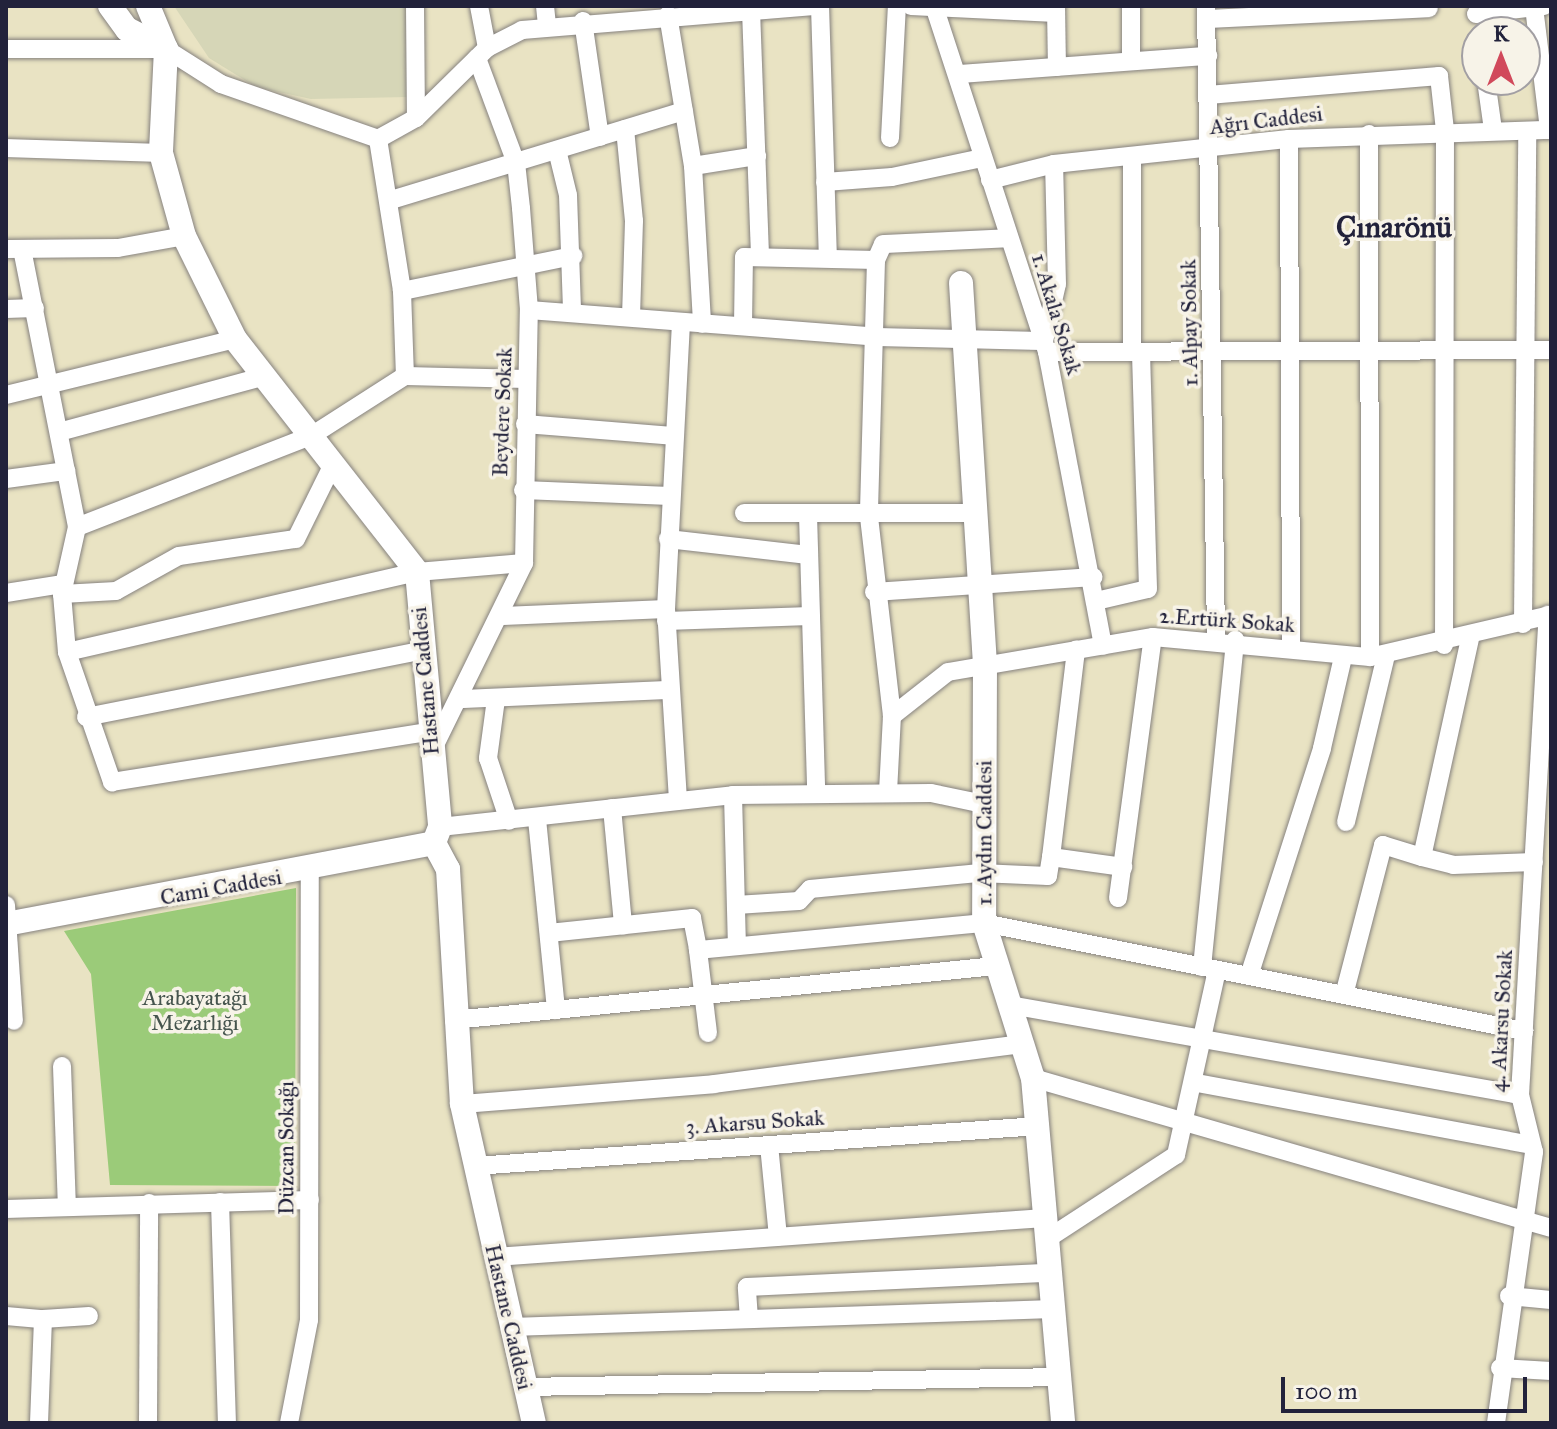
<!DOCTYPE html>
<meta charset="utf-8">
<style>
body{margin:0}
#map{position:relative;width:1557px;height:1429px;overflow:hidden;background:#e9e3c3;font-family:"IM FELL Great Primer",serif}
div>[style]{position:absolute}
.built>*{inset:0;background:#d6d6b7}
.green>*{inset:0;background:#9bcb79}
.roads{filter:drop-shadow(0 0 2px #86827f) drop-shadow(0 0 2px #86827f)}
.minor>*{height:18px;margin:-9px;padding:0 9px;transform-origin:9px;border-radius:9px;background:#fff}
.major>*{height:24px;margin:-12px;padding:0 12px;transform-origin:12px;border-radius:12px;background:#fff}
span{translate:-50% -50%;white-space:nowrap;text-align:center;line-height:1.15;-webkit-text-stroke:7px #f7f3e8;paint-order:stroke}
.street-label{font-size:22px;color:#22223b}
.park-label{font-size:22px;color:#46554e}
.district-label{font-size:30px;color:#22223b;font-weight:700}
.frame{position:absolute;inset:0;border:8px solid #22223b;pointer-events:none}
.north{position:absolute;left:1461px;top:16px;width:80px;height:80px;box-sizing:border-box;background:#f7f3e8;border:2px solid #a29fa3;border-radius:50%;rotate:0deg;font-size:22px;font-weight:700;line-height:32px;text-align:center;color:#22223b}
.north::after{content:'';display:block;margin:auto;width:28px;height:36px;background:#d1495b;clip-path:polygon(50% 0,100% 100%,50% 72%,0 100%)}
.scale{position:absolute;left:1281px;top:1377px;width:246px;height:36px;box-sizing:border-box;border:4px solid #22223b;border-top:0;padding-left:10px;font-size:24px;line-height:28px;white-space:nowrap;color:#22223b;-webkit-text-stroke:6px #f7f3e8;paint-order:stroke}
</style>
<div id="map">
<div class="built">
<div style="clip-path:polygon(174px 6px,408px 6px,408px 97px,311px 99px,256px 87px,209px 58px)"></div>
</div>
<div class="green">
<div style="clip-path:polygon(296px 888px,295px 1186px,110px 1185px,91px 974px,64px 931px)"></div>
</div>
<div class="roads">
<div class="minor">
<div style="left:415px;top:6px;width:112px;rotate:89.5deg"></div>
<div style="left:479px;top:6px;width:43px;rotate:79.2deg"></div>
<div style="left:545px;top:6px;width:20px;rotate:84deg"></div>
<div style="left:820px;top:6px;width:251px;rotate:88.2deg"></div>
<div style="left:911px;top:6px;width:145px;rotate:2.8deg"></div>
<div style="left:934px;top:6px;width:364px;rotate:71.9deg"></div>
<div style="left:1047px;top:352px;width:299px;rotate:79.2deg"></div>
<div style="left:1056px;top:6px;width:61px;rotate:89.1deg"></div>
<div style="left:1131px;top:6px;width:55px;rotate:90deg"></div>
<div style="left:1206px;top:6px;width:633px;rotate:89.09deg"></div>
<div style="left:1534px;top:7px;width:124px;rotate:83deg"></div>
<div style="left:751px;top:10px;width:243px;rotate:87.9deg"></div>
<div style="left:1476px;top:14px;width:68px;rotate:-6.7deg"></div>
<div style="left:668px;top:15px;width:153px;rotate:80.6deg"></div>
<div style="left:693px;top:166px;width:158px;rotate:86.7deg"></div>
<div style="left:1207px;top:19px;width:222px;rotate:-2.8deg"></div>
<div style="left:583px;top:21px;width:117px;rotate:81.7deg"></div>
<div style="left:6px;top:49px;width:160px"></div>
<div style="left:166px;top:49px;width:65px;rotate:32.5deg"></div>
<div style="left:221px;top:84px;width:166px;rotate:19.3deg"></div>
<div style="left:960px;top:74px;width:249px;rotate:-4.2deg"></div>
<div style="left:1486px;top:80px;width:50px;rotate:82deg"></div>
<div style="left:1208px;top:95px;width:232px;rotate:-4.7deg"></div>
<div style="left:1439px;top:76px;width:54px;rotate:83.7deg"></div>
<div style="left:1445px;top:130px;width:515px;rotate:90.11deg"></div>
<div style="left:625px;top:129px;width:92px;rotate:84.4deg"></div>
<div style="left:634px;top:221px;width:95px;rotate:91.8deg"></div>
<div style="left:1369px;top:134px;width:523px;rotate:89.89deg"></div>
<div style="left:890px;top:138px;width:132px;rotate:-87deg"></div>
<div style="left:378px;top:139px;width:43px;rotate:-28.9deg"></div>
<div style="left:416px;top:118px;width:100px;rotate:-44.6deg"></div>
<div style="left:487px;top:48px;width:39px;rotate:-27deg"></div>
<div style="left:522px;top:30px;width:296px;rotate:-4.7deg"></div>
<div style="left:378px;top:139px;width:154px;rotate:81deg"></div>
<div style="left:402px;top:291px;width:85px;rotate:88deg"></div>
<div style="left:1289px;top:139px;width:509px;rotate:89.77deg"></div>
<div style="left:6px;top:148px;width:155px;rotate:1.8deg"></div>
<div style="left:557px;top:150px;width:46px;rotate:76.3deg"></div>
<div style="left:568px;top:195px;width:117px;rotate:88deg"></div>
<div style="left:1132px;top:156px;width:196px;rotate:90deg"></div>
<div style="left:693px;top:166px;width:65px;rotate:-8.9deg"></div>
<div style="left:990px;top:180px;width:66px;rotate:-14deg"></div>
<div style="left:1054px;top:164px;width:236px;rotate:-6.1deg"></div>
<div style="left:1289px;top:139px;width:262px;rotate:-2deg"></div>
<div style="left:825px;top:182px;width:67px;rotate:-4.3deg"></div>
<div style="left:892px;top:177px;width:92px;rotate:-11.9deg"></div>
<div style="left:391px;top:200px;width:306px;rotate:-16.9deg"></div>
<div style="left:6px;top:249px;width:112px;rotate:-0.5deg"></div>
<div style="left:118px;top:248px;width:67px;rotate:-10.3deg"></div>
<div style="left:22px;top:249px;width:283px;rotate:78.8deg"></div>
<div style="left:77px;top:527px;width:69px;rotate:102.6deg"></div>
<div style="left:62px;top:594px;width:58px;rotate:85.1deg"></div>
<div style="left:67px;top:652px;width:138px;rotate:70.9deg"></div>
<div style="left:112px;top:782px;width:319px;rotate:-9deg"></div>
<div style="left:876px;top:260px;width:257px;rotate:91.6deg"></div>
<div style="left:869px;top:517px;width:200px;rotate:83.4deg"></div>
<div style="left:402px;top:291px;width:175px;rotate:-11.6deg"></div>
<div style="left:6px;top:309px;width:29px;rotate:-2deg"></div>
<div style="left:529px;top:310px;width:349px;rotate:4.4deg"></div>
<div style="left:877px;top:337px;width:167px;rotate:1.4deg"></div>
<div style="left:1044px;top:341px;width:58px;rotate:-77.2deg"></div>
<div style="left:1057px;top:284px;width:120px;rotate:-91.4deg"></div>
<div style="left:743px;top:326px;width:69px;rotate:-89.2deg"></div>
<div style="left:744px;top:257px;width:132px;rotate:1.3deg"></div>
<div style="left:876px;top:260px;width:17px;rotate:-66deg"></div>
<div style="left:883px;top:244px;width:126px;rotate:-2.7deg"></div>
<div style="left:1047px;top:352px;width:504px;rotate:-0.23deg"></div>
<div style="left:6px;top:395px;width:236px;rotate:-13.7deg"></div>
<div style="left:525px;top:424px;width:148px;rotate:4.6deg"></div>
<div style="left:59px;top:432px;width:210px;rotate:-15.2deg"></div>
<div style="left:6px;top:479px;width:61px;rotate:-7.6deg"></div>
<div style="left:523px;top:490px;width:147px;rotate:2.3deg"></div>
<div style="left:744px;top:513px;width:229px"></div>
<div style="left:808px;top:515px;width:277px;rotate:88.3deg"></div>
<div style="left:77px;top:527px;width:251px;rotate:-21.3deg"></div>
<div style="left:311px;top:436px;width:112px;rotate:-32.6deg"></div>
<div style="left:405px;top:376px;width:122px;rotate:1.4deg"></div>
<div style="left:668px;top:539px;width:141px;rotate:6.5deg"></div>
<div style="left:874px;top:592px;width:220px;rotate:-3.9deg"></div>
<div style="left:6px;top:593px;width:58px;rotate:-9deg"></div>
<div style="left:62px;top:594px;width:54px;rotate:-3.2deg"></div>
<div style="left:116px;top:591px;width:72px;rotate:-29.1deg"></div>
<div style="left:179px;top:556px;width:118px;rotate:-8.3deg"></div>
<div style="left:296px;top:539px;width:84px;rotate:-63.7deg"></div>
<div style="left:1096px;top:601px;width:53px;rotate:-13deg"></div>
<div style="left:1148px;top:589px;width:237px;rotate:-91.7deg"></div>
<div style="left:503px;top:616px;width:163px;rotate:-2.5deg"></div>
<div style="left:666px;top:621px;width:144px;rotate:-2deg"></div>
<div style="left:1523px;top:624px;width:493px;rotate:-89.5deg"></div>
<div style="left:67px;top:652px;width:359px;rotate:-12.9deg"></div>
<div style="left:417px;top:572px;width:107px;rotate:-4.8deg"></div>
<div style="left:461px;top:699px;width:208px;rotate:-2.5deg"></div>
<div style="left:496px;top:699px;width:60px;rotate:97.7deg"></div>
<div style="left:488px;top:758px;width:66px;rotate:71.6deg"></div>
<div style="left:86px;top:717px;width:340px;rotate:-11.2deg"></div>
<div style="left:431px;top:753px;width:212px;rotate:-63.9deg"></div>
<div style="left:524px;top:563px;width:253px;rotate:-88.9deg"></div>
<div style="left:529px;top:310px;width:102px;rotate:-94.5deg"></div>
<div style="left:521px;top:208px;width:45px;rotate:-96.3deg"></div>
<div style="left:516px;top:163px;width:112px;rotate:-110.4deg"></div>
<div style="left:888px;top:792px;width:76px;rotate:-87deg"></div>
<div style="left:892px;top:716px;width:71px;rotate:-38.2deg"></div>
<div style="left:948px;top:672px;width:208px;rotate:-9.7deg"></div>
<div style="left:1153px;top:637px;width:218px;rotate:5.3deg"></div>
<div style="left:1370px;top:657px;width:186px;rotate:-13.1deg"></div>
<div style="left:733px;top:795px;width:150px;rotate:88.5deg"></div>
<div style="left:678px;top:800px;width:191px;rotate:-93.6deg"></div>
<div style="left:666px;top:609px;width:287px;rotate:-87deg"></div>
<div style="left:612px;top:808px;width:118px;rotate:84.6deg"></div>
<div style="left:537px;top:819px;width:192px;rotate:84.3deg"></div>
<div style="left:1346px;top:822px;width:172px;rotate:-76.5deg"></div>
<div style="left:440px;top:827px;width:295px;rotate:-6.2deg"></div>
<div style="left:733px;top:795px;width:198px;rotate:-0.6deg"></div>
<div style="left:931px;top:793px;width:53px;rotate:11.9deg"></div>
<div style="left:1051px;top:857px;width:209px;rotate:-83.1deg"></div>
<div style="left:1422px;top:857px;width:32px;rotate:14deg"></div>
<div style="left:1453px;top:865px;width:81px;rotate:-2.1deg"></div>
<div style="left:1118px;top:898px;width:263px;rotate:-82.4deg"></div>
<div style="left:6px;top:905px;width:116px;rotate:86.1deg"></div>
<div style="left:736px;top:905px;width:63px;rotate:-3.6deg"></div>
<div style="left:799px;top:901px;width:16px;rotate:-47deg"></div>
<div style="left:810px;top:889px;width:171px;rotate:-5.4deg"></div>
<div style="left:980px;top:873px;width:68px;rotate:2.5deg"></div>
<div style="left:1048px;top:876px;width:19px;rotate:-81deg"></div>
<div style="left:1051px;top:857px;width:73px;rotate:7.9deg"></div>
<div style="left:549px;top:933px;width:144px;rotate:-6deg"></div>
<div style="left:692px;top:918px;width:33px;rotate:79deg"></div>
<div style="left:1202px;top:967px;width:329px;rotate:-84.2deg"></div>
<div style="left:1249px;top:976px;width:239px;rotate:-72.2deg"></div>
<div style="left:1322px;top:748px;width:93px;rotate:-77deg"></div>
<div style="left:1344px;top:995px;width:155px;rotate:-75.4deg"></div>
<div style="left:1383px;top:845px;width:41px;rotate:17.1deg"></div>
<div style="left:1422px;top:857px;width:224px;rotate:-77.6deg"></div>
<div style="left:1010px;top:1005px;width:518px;rotate:10.01deg"></div>
<div style="left:454px;top:1020px;width:545px;rotate:-5.69deg"></div>
<div style="left:708px;top:1033px;width:84px;rotate:-96.9deg"></div>
<div style="left:698px;top:950px;width:287px;rotate:-5.4deg"></div>
<div style="left:984px;top:923px;width:551px;rotate:11.31deg"></div>
<div style="left:62px;top:1066px;width:140px;rotate:88deg"></div>
<div style="left:1033px;top:1078px;width:539px;rotate:16.15deg"></div>
<div style="left:1197px;top:1083px;width:336px;rotate:10.5deg"></div>
<div style="left:462px;top:1104px;width:253px;rotate:-4.5deg"></div>
<div style="left:714px;top:1084px;width:313px;rotate:-7.4deg"></div>
<div style="left:769px;top:1145px;width:92px;rotate:84.4deg"></div>
<div style="left:475px;top:1166px;width:565px;rotate:-4.06deg"></div>
<div style="left:220px;top:1202px;width:221px;rotate:88.2deg"></div>
<div style="left:6px;top:1209px;width:304px;rotate:-1.7deg"></div>
<div style="left:1047px;top:1239px;width:154px;rotate:-33.1deg"></div>
<div style="left:1176px;top:1155px;width:189px;rotate:-77.5deg"></div>
<div style="left:495px;top:1257px;width:551px;rotate:-4.06deg"></div>
<div style="left:1509px;top:1296px;width:42px;rotate:5.4deg"></div>
<div style="left:6px;top:1316px;width:37px;rotate:5deg"></div>
<div style="left:43px;top:1319px;width:104px;rotate:92.2deg"></div>
<div style="left:43px;top:1319px;width:46px;rotate:-3.7deg"></div>
<div style="left:749px;top:1319px;width:32px;rotate:-94deg"></div>
<div style="left:747px;top:1287px;width:302px;rotate:-2.7deg"></div>
<div style="left:511px;top:1327px;width:542px;rotate:-1.9deg"></div>
<div style="left:1500px;top:1368px;width:51px;rotate:3.4deg"></div>
<div style="left:525px;top:1387px;width:534px;rotate:-1.07deg"></div>
<div style="left:148px;top:1423px;width:220px;rotate:-89.7deg"></div>
<div style="left:289px;top:1423px;width:105px;rotate:-79deg"></div>
<div style="left:309px;top:1320px;width:449px;rotate:-89.9deg"></div>
<div style="left:1496px;top:1423px;width:274px;rotate:-82deg"></div>
<div style="left:1534px;top:1152px;width:59px;rotate:-103.8deg"></div>
<div style="left:1520px;top:1095px;width:481px;rotate:-86.7deg"></div>
</div>
<div class="major">
<div style="left:110px;top:6px;width:29px;rotate:54deg"></div>
<div style="left:127px;top:29px;width:44px;rotate:27.1deg"></div>
<div style="left:148px;top:6px;width:47px;rotate:67.3deg"></div>
<div style="left:166px;top:49px;width:104px;rotate:92.8deg"></div>
<div style="left:161px;top:153px;width:86px;rotate:74.5deg"></div>
<div style="left:184px;top:236px;width:115px;rotate:63.7deg"></div>
<div style="left:235px;top:339px;width:296px;rotate:52deg"></div>
<div style="left:417px;top:572px;width:256px;rotate:84.8deg"></div>
<div style="left:440px;top:827px;width:17px;rotate:111deg"></div>
<div style="left:434px;top:843px;width:30px;rotate:62deg"></div>
<div style="left:448px;top:869px;width:235px;rotate:86.6deg"></div>
<div style="left:462px;top:1104px;width:327px;rotate:77.3deg"></div>
<div style="left:961px;top:283px;width:381px;rotate:86.4deg"></div>
<div style="left:985px;top:663px;width:260px;rotate:90.2deg"></div>
<div style="left:984px;top:923px;width:163px;rotate:72.5deg"></div>
<div style="left:1033px;top:1078px;width:346px;rotate:85deg"></div>
<div style="left:6px;top:924px;width:436px;rotate:-10.7deg"></div>
</div>
</div>
<div class="street-label">
<span style="left:1266px;top:120px;rotate:-7deg">Ağrı Caddesi</span>
<span style="left:1057px;top:314px;rotate:73deg">1. Akala Sokak</span>
<span style="left:1189px;top:323px;rotate:-91deg">1. Alpay Sokak</span>
<span style="left:502px;top:412px;rotate:-88deg">Beydere Sokak</span>
<span style="left:1227px;top:620px;rotate:4deg">2.Ertürk Sokak</span>
<span style="left:425px;top:681px;rotate:-95deg">Hastane Caddesi</span>
<span style="left:984px;top:833px;rotate:-90deg">1. Aydın Caddesi</span>
<span style="left:221px;top:887px;rotate:-10deg">Cami Caddesi</span>
<span style="left:1501px;top:1021px;rotate:-87deg">4. Akarsu Sokak</span>
<span style="left:755px;top:1122px;rotate:-4deg">3. Akarsu Sokak</span>
<span style="left:286px;top:1148px;rotate:-90deg">Düzcan Sokağı</span>
<span style="left:509px;top:1317px;rotate:77deg">Hastane Caddesi</span>
</div>
<div class="park-label">
<span style="left:195px;top:1010px">Arabayatağı<br>Mezarlığı</span>
</div>
<div class="district-label">
<span style="left:1394px;top:227px">Çınarönü</span>
</div>
<div class="frame"></div>
<div class="north">K</div>
<div class="scale">100 m</div>
</div>
